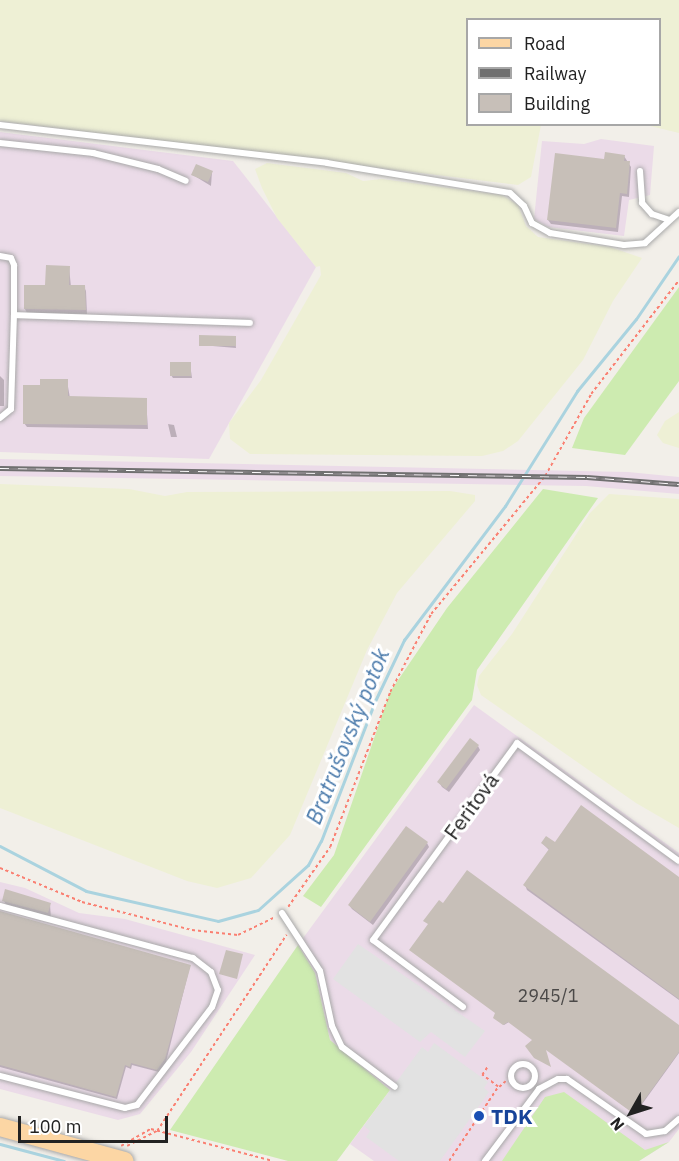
<!DOCTYPE html>
<meta charset="utf-8">
<style>
body{margin:0}
#map{position:relative;width:679px;height:1161px;overflow:hidden;background:#f2efe9;font-family:"IBM Plex Sans",sans-serif}
div>[style]{position:absolute}
.industrial>*{inset:0;background:#ebdbe8}
.farmland>*{inset:0;background:#eef0d5}
.grass>*{inset:0;background:#cdebb0}
.parking>*{inset:0;background:#e2e2e2}
.shadow>*{inset:0;background:#0003}
.stream>*{height:3px;margin:-1.5px;padding:0 1.5px;transform-origin:1.5px;border-radius:1.5px;background:#aad3df}
.building>*{inset:0;background:#c7bfb8}
.path>*{height:1.5px;margin-top:-0.75px;transform-origin:0;background:repeating-linear-gradient(90deg,#fa8072 0 3px,transparent 0 6px)}
.roads{filter:drop-shadow(0 0 2px #a9a9a9) drop-shadow(0 0 2px #a9a9a9)}
.lane>*{height:6px;margin:-3px;padding:0 3px;transform-origin:3px;border-radius:3px;background:#fff}
.lane>.ring{margin:-3px;padding:0;box-sizing:content-box;background:none;border:6px solid #fff;border-radius:50%}
.primary>*{height:18px;margin:-9px;padding:0 9px;transform-origin:9px;border-radius:9px;background:#fcd6a4}
.rail>*{height:5px;margin-top:-2.5px;transform-origin:0;background:repeating-linear-gradient(90deg,#fff 0 9px,#707070 0 18px);box-sizing:border-box;border-block:2px solid #707070}
.dots>*{width:16px;height:16px;translate:-50% -50%;box-sizing:border-box;border:3px solid #fff;border-radius:50%}
span{translate:-50% -50%;white-space:nowrap;text-align:center;line-height:1.15;-webkit-text-stroke:6px #fff;paint-order:stroke}
.number-label{font-size:18px;color:#4b4948}
.number-label span{-webkit-text-stroke-width:0}
.street-label{font-size:21px;color:#222}
.transit-label{font-size:21px;color:#164399;font-weight:700}
.left{translate:0 -50%;text-align:left}
.water-label{font-size:22px;color:#4a7aab;font-style:italic}
.legend{position:absolute;left:466px;top:18px;width:195px;height:108px;box-sizing:border-box;background:#fff;border:2px solid #a7a7a7;margin:0;padding:8px 10px;list-style:none;font-size:18px;color:#222}
.legend li{display:flex;align-items:center;gap:12px;height:30px}
.legend b{width:30px;border:2px solid #a7a7a7}
.north{position:absolute;left:601px;top:1083px;width:60px;height:60px;-webkit-text-stroke:4px #fff;paint-order:stroke;rotate:231deg;font-size:16px;font-weight:700;line-height:24px;text-align:center;color:#222}
.north::after{content:'';display:block;margin:auto;width:21px;height:27px;background:#222;clip-path:polygon(50% 0,100% 100%,50% 72%,0 100%)}
.scale{position:absolute;left:18px;top:1116px;width:150px;height:27px;box-sizing:border-box;border:3px solid #222;border-top:0;padding-left:8px;font-size:18px;line-height:21px;white-space:nowrap;color:#222;-webkit-text-stroke:4px #fff;paint-order:stroke}
</style>
<div id="map">
<div class="industrial">
<div style="clip-path:polygon(0 132px,233px 161px,316px 267px,209px 459px,0 452px)"></div>
<div style="clip-path:polygon(601px 139px,654px 146px,650px 195px,629px 200px,624px 236px,548px 227px,534px 219px,542px 141px,584px 144px)"></div>
<div style="clip-path:polygon(0 459px,628px 472px,679px 477px,679px 494px,586px 486px,0 476px)"></div>
<div style="clip-path:polygon(474px 705px,679px 853px,679px 1129px,669px 1142px,639px 1161px,374px 1161px,350px 1144px,390px 1090px,330px 1040px,315px 973px,298px 945px)"></div>
<div style="clip-path:polygon(0 882px,25px 888px,79px 913px,125px 919px,255px 955px,191px 1052px,140px 1114px,118px 1120px,0 1089px)"></div>
</div>
<div class="farmland">
<div style="clip-path:polygon(0 0,679px 0,679px 133px,646px 125px,660px 124px,660px 20px,468px 20px,468px 124px,541px 125px,531px 177px,518px 185px,0 121px)"></div>
<div style="clip-path:polygon(267px 163px,346px 173px,363px 181px,382px 179px,502px 195px,518px 205px,526px 226px,538px 237px,610px 247px,642px 258px,613px 301px,583px 360px,518px 441px,503px 451px,482px 456px,250px 454px,230px 439px,229px 423px,261px 380px,321px 275px,320px 266px,316px 267px,277px 218px,262px 188px,255px 169px)"></div>
<div style="clip-path:polygon(679px 412px,679px 448px,663px 443px,657px 435px,665px 421px)"></div>
<div style="clip-path:polygon(0 484px,129px 489px,165px 496px,187px 492px,450px 491px,475px 495px,475px 501px,397px 593px,367px 650px,290px 835px,251px 878px,217px 888px,187px 881px,0 808px)"></div>
<div style="clip-path:polygon(609px 494px,679px 499px,679px 828px,636px 803px,481px 695px,477px 685px,479px 676px,512px 634px,590px 513px)"></div>
</div>
<div class="grass">
<div style="clip-path:polygon(679px 287px,679px 381px,625px 455px,572px 448px,584px 418px)"></div>
<div style="clip-path:polygon(543px 489px,598px 498px,477px 670px,472px 700px,321px 907px,303px 896px,334px 855px,390px 692px,447px 608px)"></div>
<div style="clip-path:polygon(298px 945px,315px 973px,330px 1040px,390px 1090px,337px 1161px,288px 1161px,170px 1130px)"></div>
<div style="clip-path:polygon(564px 1092px,645px 1150px,669px 1142px,639px 1161px,502px 1161px,545px 1097px)"></div>
</div>
<div class="parking">
<div style="clip-path:polygon(358px 944px,485px 1031px,465px 1057px,431px 1032px,420px 1042px,333px 979px)"></div>
<div style="clip-path:polygon(434px 1043px,488px 1082px,484px 1088px,489px 1092px,440px 1161px,399px 1161px,366px 1137px,370px 1131px,364px 1126px,422px 1047px,428px 1052px)"></div>
</div>
<div class="shadow">
<div style="clip-path:polygon(624px 156px,631px 167px,629px 197px,622px 196px,618px 232px,551px 224px,548px 220px,605px 161px)"></div>
<div style="clip-path:polygon(212px 172px,211px 186px,193px 175px)"></div>
<div style="clip-path:polygon(69px 267px,71px 287px,84px 287px,86px 291px,87px 314px,27px 313px,25px 309px)"></div>
<div style="clip-path:polygon(235px 338px,236px 348px,201px 345px)"></div>
<div style="clip-path:polygon(190px 364px,192px 378px,173px 378px,171px 375px)"></div>
<div style="clip-path:polygon(0 376px,4px 380px,4px 406px,0 406px)"></div>
<div style="clip-path:polygon(67px 381px,70px 398px,146px 399px,148px 429px,27px 427px,24px 423px,41px 387px)"></div>
<div style="clip-path:polygon(168px 424px,174px 425px,177px 437px,171px 437px)"></div>
<div style="clip-path:polygon(478px 746px,480px 750px,449px 792px,442px 787px,439px 782px)"></div>
<div style="clip-path:polygon(427px 843px,429px 847px,373px 925px,352px 909px,349px 905px)"></div>
<div style="clip-path:polygon(542px 843px,679px 879px,679px 1000px,527px 890px,525px 885px,550px 851px)"></div>
<div style="clip-path:polygon(4px 901px,50px 904px,51px 919px,7px 906px)"></div>
<div style="clip-path:polygon(0 915px,190px 966px,166px 1062px,159px 1072px,132px 1065px,131px 1069px,126px 1067px,117px 1099px,0 1067px)"></div>
<div style="clip-path:polygon(495px 1018px,679px 1027px,679px 1053px,635px 1114px,509px 1022px,504px 1025px)"></div>
</div>
<div class="stream">
<div style="left:0;top:846px;width:97px;rotate:27.6deg"></div>
<div style="left:86px;top:891px;width:135px;rotate:12.8deg"></div>
<div style="left:218px;top:921px;width:41px;rotate:-15.4deg"></div>
<div style="left:258px;top:910px;width:67px;rotate:-42deg"></div>
<div style="left:308px;top:865px;width:27px;rotate:-62deg"></div>
<div style="left:321px;top:841px;width:150px;rotate:-68.9deg"></div>
<div style="left:375px;top:701px;width:68px;rotate:-64.6deg"></div>
<div style="left:404px;top:640px;width:168px;rotate:-53deg"></div>
<div style="left:505px;top:506px;width:136px;rotate:-57.9deg"></div>
<div style="left:577px;top:391px;width:93px;rotate:-50.7deg"></div>
<div style="left:636px;top:319px;width:76px;rotate:-55.7deg"></div>
<div style="left:0;top:1144px;width:66px;rotate:14.9deg"></div>
</div>
<div class="building">
<div style="clip-path:polygon(605px 152px,625px 155px,624px 161px,630px 161px,627px 194px,620px 193px,616px 228px,547px 220px,555px 153px,604px 159px)"></div>
<div style="clip-path:polygon(196px 164px,213px 171px,208px 182px,191px 175px)"></div>
<div style="clip-path:polygon(46px 265px,70px 266px,69px 285px,85px 285px,86px 310px,24px 309px,24px 285px,45px 285px)"></div>
<div style="clip-path:polygon(199px 335px,236px 336px,236px 346px,199px 346px)"></div>
<div style="clip-path:polygon(170px 362px,191px 362px,191px 376px,170px 376px)"></div>
<div style="clip-path:polygon(40px 379px,68px 379px,68px 396px,147px 398px,147px 425px,23px 424px,23px 385px,40px 385px)"></div>
<div style="clip-path:polygon(470px 738px,479px 745px,446px 789px,437px 782px)"></div>
<div style="clip-path:polygon(581px 805px,679px 877px,679px 999px,523px 885px,549px 849px,541px 843px,546px 836px,555px 842px)"></div>
<div style="clip-path:polygon(406px 826px,428px 842px,370px 922px,348px 905px)"></div>
<div style="clip-path:polygon(467px 870px,679px 1025px,679px 1052px,634px 1114px,546px 1050px,551px 1067px,534px 1058px,525px 1046px,532px 1040px,508px 1022px,503px 1025px,493px 1018px,495px 1013px,409px 950px,428px 924px,423px 921px,439px 900px,443px 903px)"></div>
<div style="clip-path:polygon(5px 889px,51px 903px,48px 913px,2px 901px)"></div>
<div style="clip-path:polygon(0 911px,191px 965px,165px 1059px,157px 1070px,131px 1063px,130px 1067px,125px 1065px,116px 1097px,0 1065px)"></div>
<div style="clip-path:polygon(226px 950px,243px 954px,237px 979px,219px 974px)"></div>
</div>
<div class="path">
<div style="left:0;top:868px;width:89px;rotate:22.5deg"></div>
<div style="left:82px;top:902px;width:114px;rotate:14.3deg"></div>
<div style="left:192px;top:930px;width:46px;rotate:6.2deg"></div>
<div style="left:238px;top:935px;width:41px;rotate:-25.9deg"></div>
<div style="left:288px;top:907px;width:73px;rotate:-55deg"></div>
<div style="left:330px;top:847px;width:166px;rotate:-68.8deg"></div>
<div style="left:390px;top:692px;width:88px;rotate:-62.3deg"></div>
<div style="left:431px;top:614px;width:179px;rotate:-50.4deg"></div>
<div style="left:545px;top:476px;width:94px;rotate:-60.7deg"></div>
<div style="left:591px;top:394px;width:144px;rotate:-52.3deg"></div>
<div style="left:499px;top:1087px;width:15px;rotate:-42deg"></div>
<div style="left:121px;top:1146px;width:34px;rotate:-30deg"></div>
<div style="left:151px;top:1129px;width:126px;rotate:14.7deg"></div>
<div style="left:127px;top:1146px;width:34px;rotate:-27deg"></div>
<div style="left:157px;top:1131px;width:235px;rotate:-56.6deg"></div>
<div style="left:449px;top:1161px;width:89px;rotate:-56.5deg"></div>
<div style="left:498px;top:1087px;width:20px;rotate:-143deg"></div>
<div style="left:482px;top:1075px;width:11px;rotate:-56deg"></div>
</div>
<div class="roads">
<div class="lane">
<div style="left:0;top:125px;width:329px;rotate:6.6deg"></div>
<div style="left:327px;top:163px;width:185px;rotate:9.3deg"></div>
<div style="left:510px;top:193px;width:19px;rotate:43deg"></div>
<div style="left:524px;top:206px;width:19px;rotate:65deg"></div>
<div style="left:532px;top:223px;width:21px;rotate:29deg"></div>
<div style="left:550px;top:233px;width:75px;rotate:9.2deg"></div>
<div style="left:624px;top:245px;width:21px;rotate:-5deg"></div>
<div style="left:645px;top:243px;width:46px;rotate:-42.4deg"></div>
<div style="left:0;top:143px;width:94px;rotate:6.1deg"></div>
<div style="left:93px;top:153px;width:67px;rotate:13.8deg"></div>
<div style="left:158px;top:169px;width:30px;rotate:23deg"></div>
<div style="left:640px;top:171px;width:32px;rotate:86deg"></div>
<div style="left:642px;top:203px;width:15px;rotate:48deg"></div>
<div style="left:652px;top:214px;width:18px;rotate:19deg"></div>
<div style="left:0;top:256px;width:11px;rotate:10deg"></div>
<div style="left:11px;top:258px;width:8px;rotate:67deg"></div>
<div style="left:14px;top:265px;width:50px;rotate:90deg"></div>
<div style="left:0;top:418px;width:14px;rotate:-39deg"></div>
<div style="left:11px;top:409px;width:94px;rotate:-88.2deg"></div>
<div style="left:14px;top:315px;width:236px;rotate:1.9deg"></div>
<div style="left:0;top:906px;width:200px;rotate:15.1deg"></div>
<div style="left:193px;top:958px;width:23px;rotate:38deg"></div>
<div style="left:211px;top:972px;width:19px;rotate:69deg"></div>
<div style="left:218px;top:990px;width:18px;rotate:109deg"></div>
<div style="left:212px;top:1007px;width:123px;rotate:127.4deg"></div>
<div style="left:137px;top:1105px;width:12px;rotate:166deg"></div>
<div style="left:125px;top:1108px;width:129px;rotate:-165.6deg"></div>
<div style="left:282px;top:913px;width:69px;rotate:56.8deg"></div>
<div style="left:320px;top:971px;width:56px;rotate:77.7deg"></div>
<div style="left:332px;top:1026px;width:23px;rotate:65deg"></div>
<div style="left:342px;top:1047px;width:66px;rotate:37deg"></div>
<div style="left:463px;top:1007px;width:112px;rotate:-143.3deg"></div>
<div style="left:373px;top:940px;width:244px;rotate:-53.8deg"></div>
<div style="left:517px;top:743px;width:200px;rotate:36.1deg"></div>
<div class="ring" style="left:511px;top:1064px;width:18px;height:18px"></div>
<div style="left:485px;top:1161px;width:90px;rotate:-53.1deg"></div>
<div style="left:539px;top:1089px;width:21px;rotate:-28deg"></div>
<div style="left:558px;top:1079px;width:9px"></div>
<div style="left:567px;top:1079px;width:96px;rotate:34.8deg"></div>
<div style="left:646px;top:1134px;width:19px;rotate:-9deg"></div>
<div style="left:665px;top:1131px;width:18px;rotate:-41deg"></div>
</div>
<div class="primary">
<div style="left:0;top:1127px;width:129px;rotate:15.3deg"></div>
</div>
</div>
<div class="rail">
<div style="left:0;top:468px;width:587px;rotate:0.88deg"></div>
<div style="left:587px;top:477px;width:92px;rotate:4.4deg"></div>
</div>
<div class="dots">
<div style="left:479px;top:1116px;background:#1a4fb4"></div>
</div>
<div class="number-label">
<span style="left:548px;top:996px">2945/1</span>
</div>
<div class="street-label">
<span style="left:471px;top:806px;rotate:-54deg">Feritová</span>
</div>
<div class="transit-label">
<span class="left" style="left:491px;top:1116px">TDK</span>
</div>
<div class="water-label">
<span style="left:347px;top:736px;rotate:-68deg">Bratrušovský potok</span>
</div>
<ul class="legend">
<li><b style="height:8px;background:#fcd6a4"></b>Road</li>
<li><b style="height:8px;background:#707070"></b>Railway</li>
<li><b style="height:16px;background:#c7bfb8"></b>Building</li>
</ul>
<div class="north">N</div>
<div class="scale">100 m</div>
</div>
